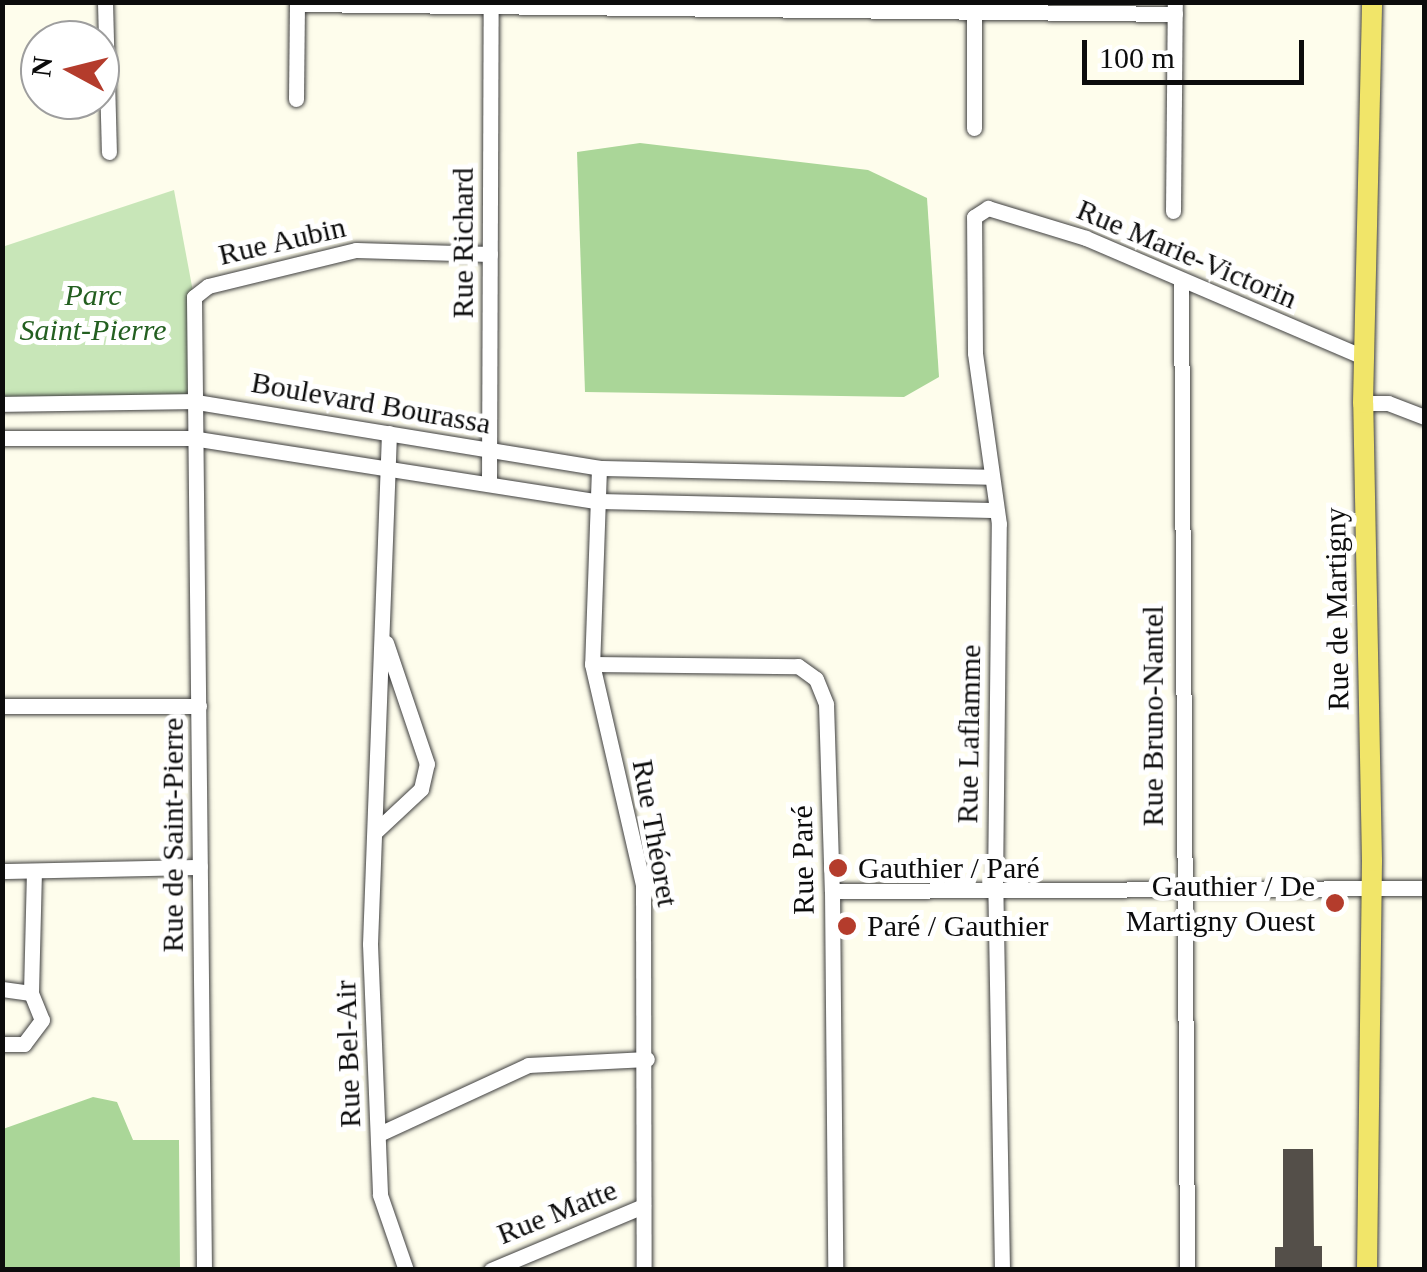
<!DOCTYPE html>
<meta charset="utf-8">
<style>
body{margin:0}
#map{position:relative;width:1427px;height:1272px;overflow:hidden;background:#fefdec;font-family:Georgia,serif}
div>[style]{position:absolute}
.green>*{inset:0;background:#c8e6b8}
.forest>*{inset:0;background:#aad698}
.building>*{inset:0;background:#544f49}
.roads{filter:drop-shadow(0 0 2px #3f3f3f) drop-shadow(0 0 2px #3f3f3f)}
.minor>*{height:15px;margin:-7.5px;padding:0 7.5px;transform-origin:7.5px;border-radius:7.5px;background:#fff}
.major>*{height:20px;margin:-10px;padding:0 10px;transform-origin:10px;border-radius:10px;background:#f1e569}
.dots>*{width:28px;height:28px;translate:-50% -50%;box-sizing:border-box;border:5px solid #fff;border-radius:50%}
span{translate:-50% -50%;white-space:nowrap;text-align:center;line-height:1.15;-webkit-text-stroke:10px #fff;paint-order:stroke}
.street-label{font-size:30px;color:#0c0c0c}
.park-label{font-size:30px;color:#235f20;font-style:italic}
.poi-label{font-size:30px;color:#0c0c0c}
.left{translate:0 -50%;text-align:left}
.right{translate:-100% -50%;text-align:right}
.frame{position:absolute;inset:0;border:5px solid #0c0c0c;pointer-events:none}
.north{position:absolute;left:20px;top:20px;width:100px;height:100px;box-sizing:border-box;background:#fff;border:2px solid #9e9e9e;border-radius:50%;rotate:277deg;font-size:28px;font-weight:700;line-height:40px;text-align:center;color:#0c0c0c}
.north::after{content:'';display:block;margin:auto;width:35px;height:45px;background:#b43c2c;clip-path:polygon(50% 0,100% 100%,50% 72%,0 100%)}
.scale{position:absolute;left:1082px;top:40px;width:222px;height:45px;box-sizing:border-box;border:5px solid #0c0c0c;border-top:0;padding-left:12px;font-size:30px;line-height:35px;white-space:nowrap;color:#0c0c0c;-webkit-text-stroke:8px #fff;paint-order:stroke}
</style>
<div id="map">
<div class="green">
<div style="clip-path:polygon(174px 190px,194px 297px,191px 401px,3px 404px,2px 247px)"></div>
</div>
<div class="forest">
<div style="clip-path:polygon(640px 143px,868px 170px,927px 198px,939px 377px,904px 397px,585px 392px,577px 152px)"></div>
<div style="clip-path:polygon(93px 1097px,117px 1102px,133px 1140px,179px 1140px,180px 1269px,3px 1269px,3px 1129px)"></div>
</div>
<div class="building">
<div style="clip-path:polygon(1283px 1149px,1313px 1149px,1314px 1246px,1322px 1246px,1322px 1270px,1275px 1270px,1275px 1247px,1283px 1247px)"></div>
</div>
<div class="roads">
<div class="minor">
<div style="left:105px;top:2px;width:150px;rotate:88.5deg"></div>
<div style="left:297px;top:4px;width:878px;rotate:0.65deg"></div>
<div style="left:296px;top:99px;width:97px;rotate:-89.4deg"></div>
<div style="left:974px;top:128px;width:126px;rotate:-90deg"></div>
<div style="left:1173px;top:211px;width:209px;rotate:-89.5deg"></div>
<div style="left:1181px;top:282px;width:988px;rotate:89.65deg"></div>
<div style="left:1363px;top:403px;width:25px"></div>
<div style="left:1388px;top:403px;width:39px;rotate:21deg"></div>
<div style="left:2px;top:404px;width:189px;rotate:-0.9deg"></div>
<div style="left:191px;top:401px;width:413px;rotate:9.3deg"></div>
<div style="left:599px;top:468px;width:393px;rotate:1.3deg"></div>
<div style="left:389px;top:433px;width:511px;rotate:92.13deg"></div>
<div style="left:370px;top:944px;width:251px;rotate:87.7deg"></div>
<div style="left:380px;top:1195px;width:79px;rotate:70.9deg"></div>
<div style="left:2px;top:438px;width:190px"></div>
<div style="left:192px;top:438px;width:409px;rotate:8.9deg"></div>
<div style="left:596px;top:501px;width:399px;rotate:1.3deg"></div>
<div style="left:599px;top:468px;width:196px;rotate:92deg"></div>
<div style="left:592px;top:664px;width:227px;rotate:77deg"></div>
<div style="left:643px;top:885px;width:385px;rotate:89.9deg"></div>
<div style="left:489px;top:483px;width:481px;rotate:-89.8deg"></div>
<div style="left:592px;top:664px;width:206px;rotate:0.6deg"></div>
<div style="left:798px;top:666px;width:22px;rotate:36deg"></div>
<div style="left:816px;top:679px;width:27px;rotate:68deg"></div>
<div style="left:826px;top:704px;width:187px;rotate:88.2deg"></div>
<div style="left:832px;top:891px;width:379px;rotate:89.5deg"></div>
<div style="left:2px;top:706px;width:197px"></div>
<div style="left:375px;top:832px;width:63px;rotate:-43.1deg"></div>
<div style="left:421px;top:789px;width:26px;rotate:-77deg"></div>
<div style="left:427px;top:764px;width:128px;rotate:-108.7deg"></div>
<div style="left:2px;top:871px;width:198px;rotate:-1.2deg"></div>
<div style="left:832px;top:891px;width:592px;rotate:-0.29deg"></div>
<div style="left:2px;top:989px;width:29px;rotate:8deg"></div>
<div style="left:31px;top:993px;width:29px;rotate:68deg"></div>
<div style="left:42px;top:1020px;width:30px;rotate:127deg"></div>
<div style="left:24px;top:1044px;width:22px;rotate:180deg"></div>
<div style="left:31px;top:993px;width:122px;rotate:-88.6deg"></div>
<div style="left:379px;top:1134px;width:164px;rotate:-24.8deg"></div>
<div style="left:528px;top:1065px;width:119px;rotate:-2.9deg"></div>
<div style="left:204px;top:1270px;width:973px;rotate:-90.59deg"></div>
<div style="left:194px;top:297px;width:18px;rotate:-38deg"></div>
<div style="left:208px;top:286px;width:152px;rotate:-13.7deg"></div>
<div style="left:356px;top:250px;width:134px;rotate:1.7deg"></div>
<div style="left:491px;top:1270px;width:165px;rotate:-22.8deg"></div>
<div style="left:1002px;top:1270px;width:382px;rotate:-91deg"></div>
<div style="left:995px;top:888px;width:364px;rotate:-89.4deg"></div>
<div style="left:999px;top:524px;width:173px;rotate:-98deg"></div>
<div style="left:975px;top:353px;width:136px;rotate:-90.4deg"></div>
<div style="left:974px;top:217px;width:17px;rotate:-33deg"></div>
<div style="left:988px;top:208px;width:102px;rotate:17deg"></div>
<div style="left:1086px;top:238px;width:301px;rotate:23.2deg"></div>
</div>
<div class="major">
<div style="left:1367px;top:1270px;width:409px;rotate:-89.3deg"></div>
<div style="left:1372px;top:861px;width:458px;rotate:-91.1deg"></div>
<div style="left:1363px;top:403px;width:401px;rotate:-88.7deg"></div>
</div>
</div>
<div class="dots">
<div style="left:838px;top:868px;background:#b43c2c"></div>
<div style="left:1335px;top:903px;background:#b43c2c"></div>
<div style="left:847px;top:926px;background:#b43c2c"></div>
</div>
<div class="street-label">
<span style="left:282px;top:241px;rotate:-13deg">Rue Aubin</span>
<span style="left:463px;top:243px;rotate:-90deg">Rue Richard</span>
<span style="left:1187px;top:254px;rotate:23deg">Rue Marie-Victorin</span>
<span style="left:371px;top:403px;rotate:10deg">Boulevard Bourassa</span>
<span style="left:1337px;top:609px;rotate:-91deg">Rue de Martigny</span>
<span style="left:1153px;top:716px;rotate:-90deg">Rue Bruno-Nantel</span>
<span style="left:969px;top:734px;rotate:-89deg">Rue Laflamme</span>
<span style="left:655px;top:833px;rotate:80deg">Rue Théoret</span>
<span style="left:173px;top:835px;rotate:-90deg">Rue de Saint-Pierre</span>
<span style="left:803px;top:860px;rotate:-91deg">Rue Paré</span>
<span style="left:348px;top:1054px;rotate:-92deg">Rue Bel-Air</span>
<span style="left:557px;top:1212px;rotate:-22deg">Rue Matte</span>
</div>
<div class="park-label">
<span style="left:93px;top:312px">Parc<br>Saint-Pierre</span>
</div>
<div class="poi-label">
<span class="left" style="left:858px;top:868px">Gauthier / Paré</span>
<span class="right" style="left:1315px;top:903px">Gauthier / De<br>Martigny Ouest</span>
<span class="left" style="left:867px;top:926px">Paré / Gauthier</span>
</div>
<div class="frame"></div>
<div class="north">N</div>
<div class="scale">100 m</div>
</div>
